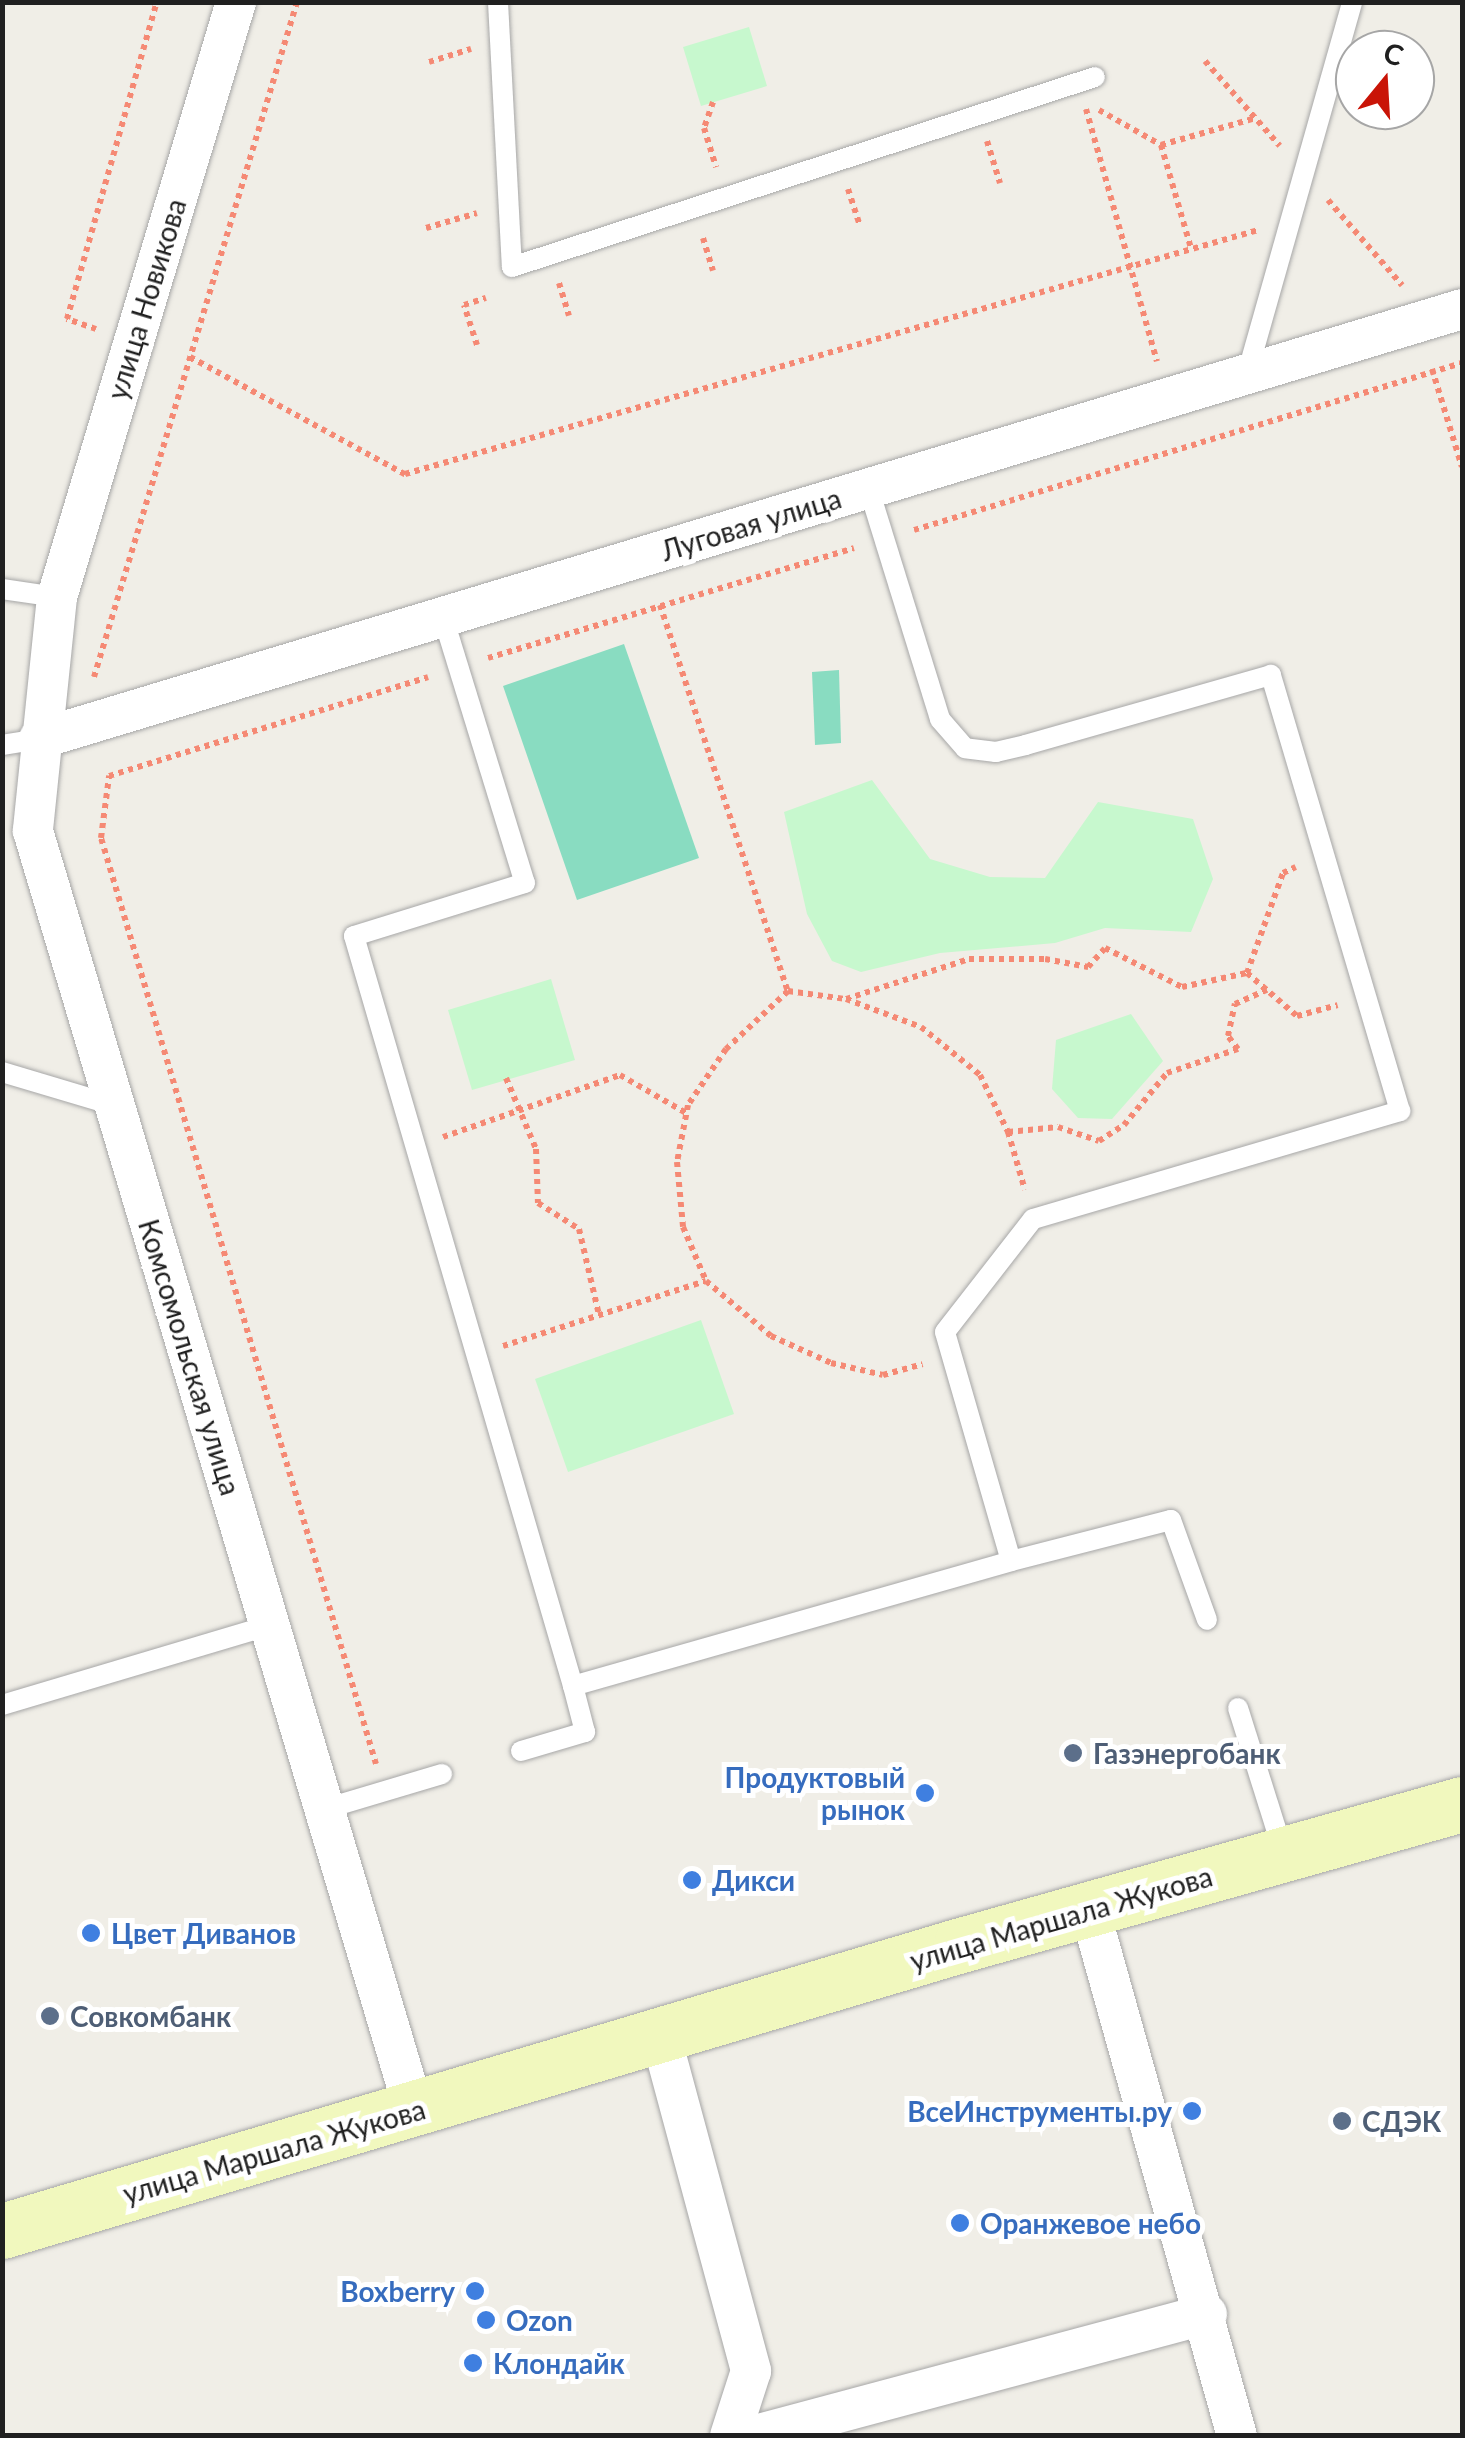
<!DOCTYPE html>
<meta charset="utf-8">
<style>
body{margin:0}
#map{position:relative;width:1465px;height:2438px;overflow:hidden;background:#f0eee7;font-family:Lato,sans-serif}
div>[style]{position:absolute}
.park>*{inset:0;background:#c7f8ce}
.pitch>*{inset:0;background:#89dcc1}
.path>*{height:6px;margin-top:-3px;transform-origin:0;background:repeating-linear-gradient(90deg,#f58974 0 5px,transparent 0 10px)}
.roads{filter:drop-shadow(0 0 2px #a7a7a7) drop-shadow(0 0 2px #a7a7a7)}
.service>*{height:20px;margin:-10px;padding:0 10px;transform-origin:10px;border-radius:10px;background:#fff}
.minor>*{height:40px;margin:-20px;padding:0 20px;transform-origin:20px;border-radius:20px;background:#fff}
.secondary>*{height:55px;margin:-27.5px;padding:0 27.5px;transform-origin:27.5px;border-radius:27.5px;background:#f1f8be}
.dots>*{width:28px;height:28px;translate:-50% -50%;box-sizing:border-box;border:5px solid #fff;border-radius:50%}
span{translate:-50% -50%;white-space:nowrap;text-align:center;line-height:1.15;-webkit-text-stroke:10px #fff;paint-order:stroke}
.street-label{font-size:28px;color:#202020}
.service-label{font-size:28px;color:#4e5e75;font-weight:700}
.left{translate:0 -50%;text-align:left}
.shop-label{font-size:28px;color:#366cbe;font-weight:700}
.right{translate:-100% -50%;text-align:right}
.frame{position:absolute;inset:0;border:5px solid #202020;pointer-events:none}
.north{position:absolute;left:1335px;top:30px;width:100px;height:100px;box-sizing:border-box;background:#fff;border:2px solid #a6a6a6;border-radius:50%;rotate:18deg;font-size:28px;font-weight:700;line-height:40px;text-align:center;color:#202020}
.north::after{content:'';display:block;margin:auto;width:35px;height:45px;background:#c91407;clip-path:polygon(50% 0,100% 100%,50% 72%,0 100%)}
</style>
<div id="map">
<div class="park">
<div style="clip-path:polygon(749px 27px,767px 86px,701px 106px,683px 47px)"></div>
<div style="clip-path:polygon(872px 780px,930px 859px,990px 877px,1045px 878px,1098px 802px,1193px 819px,1213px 879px,1191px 932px,1105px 928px,1055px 943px,940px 953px,861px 972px,832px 961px,807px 914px,784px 812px)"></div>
<div style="clip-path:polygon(551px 979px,575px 1060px,472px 1090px,448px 1010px)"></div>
<div style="clip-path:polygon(1131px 1014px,1163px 1061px,1112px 1119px,1078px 1118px,1052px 1089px,1056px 1040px)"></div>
<div style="clip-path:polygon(701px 1320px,734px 1414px,568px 1472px,535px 1379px)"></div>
</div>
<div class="pitch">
<div style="clip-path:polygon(624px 644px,699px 858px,577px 900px,503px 686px)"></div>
<div style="clip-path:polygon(839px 670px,841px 743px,815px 745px,812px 672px)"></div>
</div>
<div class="path">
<div style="left:1205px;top:61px;width:113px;rotate:48.6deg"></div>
<div style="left:429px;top:62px;width:44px;rotate:-17.2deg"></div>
<div style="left:713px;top:102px;width:28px;rotate:109deg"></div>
<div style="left:704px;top:128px;width:41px;rotate:72.9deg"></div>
<div style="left:1086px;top:109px;width:262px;rotate:74.3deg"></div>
<div style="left:1099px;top:110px;width:71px;rotate:29.4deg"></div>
<div style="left:1161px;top:145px;width:107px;rotate:73.8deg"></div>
<div style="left:987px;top:141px;width:44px;rotate:72.8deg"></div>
<div style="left:1161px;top:145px;width:99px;rotate:-15.9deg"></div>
<div style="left:848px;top:189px;width:39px;rotate:72deg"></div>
<div style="left:1328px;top:200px;width:113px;rotate:49deg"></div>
<div style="left:426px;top:228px;width:53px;rotate:-16.4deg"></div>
<div style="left:703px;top:238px;width:34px;rotate:73deg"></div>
<div style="left:559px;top:283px;width:34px;rotate:73deg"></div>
<div style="left:96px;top:329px;width:31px;rotate:-161deg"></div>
<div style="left:67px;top:319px;width:330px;rotate:-74.2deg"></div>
<div style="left:477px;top:345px;width:42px;rotate:-108deg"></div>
<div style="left:464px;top:305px;width:23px;rotate:-18deg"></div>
<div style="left:190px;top:357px;width:245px;rotate:28.6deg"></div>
<div style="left:405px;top:474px;width:887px;rotate:-15.96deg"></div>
<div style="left:1432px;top:369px;width:102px;rotate:73deg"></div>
<div style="left:914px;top:530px;width:573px;rotate:-16.95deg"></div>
<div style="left:660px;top:605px;width:407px;rotate:71.7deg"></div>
<div style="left:788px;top:991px;width:85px;rotate:136.9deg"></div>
<div style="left:726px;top:1049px;width:68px;rotate:124.2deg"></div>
<div style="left:688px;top:1105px;width:58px;rotate:100.9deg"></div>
<div style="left:677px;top:1162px;width:65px;rotate:84.7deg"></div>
<div style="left:683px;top:1227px;width:59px;rotate:66.9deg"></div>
<div style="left:706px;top:1281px;width:85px;rotate:40.2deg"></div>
<div style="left:771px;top:1336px;width:66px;rotate:24.2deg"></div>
<div style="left:831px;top:1363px;width:53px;rotate:13deg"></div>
<div style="left:883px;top:1375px;width:41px;rotate:-15.4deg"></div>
<div style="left:488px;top:658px;width:382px;rotate:-16.7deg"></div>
<div style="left:94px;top:677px;width:705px;rotate:-73.26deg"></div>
<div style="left:1247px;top:973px;width:66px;rotate:40.7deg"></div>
<div style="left:1297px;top:1016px;width:42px;rotate:-15deg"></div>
<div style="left:788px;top:991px;width:59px;rotate:7.9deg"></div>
<div style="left:846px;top:999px;width:80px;rotate:20.5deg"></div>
<div style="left:921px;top:1027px;width:76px;rotate:39.1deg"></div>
<div style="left:980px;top:1075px;width:64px;rotate:63.8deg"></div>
<div style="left:1008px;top:1132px;width:60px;rotate:73.7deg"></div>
<div style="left:846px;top:999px;width:129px;rotate:-18deg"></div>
<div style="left:969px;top:959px;width:76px"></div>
<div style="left:1045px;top:959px;width:44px;rotate:10.5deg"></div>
<div style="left:1088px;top:967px;width:25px;rotate:-48deg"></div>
<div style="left:1105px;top:948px;width:86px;rotate:26.9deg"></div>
<div style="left:1182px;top:987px;width:66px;rotate:-12.2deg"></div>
<div style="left:1247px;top:973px;width:106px;rotate:-70.2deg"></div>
<div style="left:1283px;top:873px;width:14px;rotate:-25deg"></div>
<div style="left:506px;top:1078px;width:77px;rotate:67.1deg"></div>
<div style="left:536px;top:1149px;width:54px;rotate:87.9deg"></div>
<div style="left:538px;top:1203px;width:49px;rotate:32.4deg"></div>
<div style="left:579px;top:1229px;width:88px;rotate:76.9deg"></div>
<div style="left:1008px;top:1132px;width:50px;rotate:-5.7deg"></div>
<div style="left:1058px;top:1127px;width:43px;rotate:18.9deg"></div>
<div style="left:1099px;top:1141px;width:30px;rotate:-33deg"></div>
<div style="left:1124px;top:1125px;width:67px;rotate:-50.4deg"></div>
<div style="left:1167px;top:1073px;width:75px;rotate:-18.7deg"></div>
<div style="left:1238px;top:1049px;width:16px;rotate:-128deg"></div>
<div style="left:1228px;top:1036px;width:33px;rotate:-78deg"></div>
<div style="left:1235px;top:1004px;width:35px;rotate:-24deg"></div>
<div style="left:443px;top:1137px;width:188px;rotate:-19.3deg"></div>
<div style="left:620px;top:1075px;width:76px;rotate:29.9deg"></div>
<div style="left:503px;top:1346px;width:213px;rotate:-17.8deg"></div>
<div style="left:376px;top:1764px;width:966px;rotate:-106.54deg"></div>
<div style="left:101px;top:838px;width:63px;rotate:-82.6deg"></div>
<div style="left:109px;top:776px;width:334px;rotate:-17.2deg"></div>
</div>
<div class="roads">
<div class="service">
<div style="left:498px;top:2px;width:265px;rotate:87deg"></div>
<div style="left:512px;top:267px;width:613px;rotate:-18.05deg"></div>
<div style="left:1247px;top:374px;width:387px;rotate:-74.2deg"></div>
<div style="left:2px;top:589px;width:56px;rotate:8.3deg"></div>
<div style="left:443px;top:617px;width:278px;rotate:72.9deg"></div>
<div style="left:525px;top:883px;width:179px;rotate:162.8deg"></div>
<div style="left:354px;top:936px;width:781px;rotate:73.72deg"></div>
<div style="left:573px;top:1686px;width:455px;rotate:-15.9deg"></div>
<div style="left:1011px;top:1561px;width:238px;rotate:-106.1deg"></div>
<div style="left:945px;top:1332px;width:143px;rotate:-52.1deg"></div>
<div style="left:1033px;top:1219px;width:383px;rotate:-16.4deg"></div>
<div style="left:1400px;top:1111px;width:455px;rotate:-106.5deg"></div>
<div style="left:1271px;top:675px;width:255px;rotate:164.1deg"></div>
<div style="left:1026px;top:745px;width:31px;rotate:167deg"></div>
<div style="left:996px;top:752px;width:31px;rotate:-173deg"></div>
<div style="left:965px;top:748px;width:38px;rotate:-131deg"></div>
<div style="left:940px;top:719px;width:241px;rotate:-107.2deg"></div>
<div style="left:2px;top:745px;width:37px;rotate:-9deg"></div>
<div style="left:2px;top:1072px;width:116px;rotate:16.6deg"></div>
<div style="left:1011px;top:1561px;width:165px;rotate:-14.4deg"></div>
<div style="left:1171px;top:1520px;width:106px;rotate:70.2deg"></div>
<div style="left:2px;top:1705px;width:283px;rotate:-16.6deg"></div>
<div style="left:1238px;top:1708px;width:153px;rotate:72.5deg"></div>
<div style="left:521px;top:1751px;width:67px;rotate:-16.5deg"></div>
<div style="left:585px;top:1732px;width:48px;rotate:-104.6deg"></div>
<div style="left:328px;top:1808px;width:119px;rotate:-16.6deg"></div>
</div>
<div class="minor">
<div style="left:236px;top:2px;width:621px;rotate:106.74deg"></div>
<div style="left:57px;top:597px;width:235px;rotate:95.9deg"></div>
<div style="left:33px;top:831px;width:1335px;rotate:73.41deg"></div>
<div style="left:39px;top:739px;width:1487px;rotate:-16.81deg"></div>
<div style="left:1090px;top:1911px;width:545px;rotate:74.36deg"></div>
<div style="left:661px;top:2037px;width:346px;rotate:74.9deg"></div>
<div style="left:751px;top:2371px;width:68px;rotate:107.9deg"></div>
<div style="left:752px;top:2436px;width:471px;rotate:-15deg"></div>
</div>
<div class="secondary">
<div style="left:2px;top:2231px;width:1001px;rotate:-16.61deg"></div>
<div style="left:961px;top:1945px;width:520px;rotate:-15.72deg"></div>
</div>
</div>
<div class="dots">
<div style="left:1073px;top:1753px;background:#5c6f8a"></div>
<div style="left:925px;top:1793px;background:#3f7fe0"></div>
<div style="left:692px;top:1880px;background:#3f7fe0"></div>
<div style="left:91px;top:1933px;background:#3f7fe0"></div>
<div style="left:50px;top:2016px;background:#5c6f8a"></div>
<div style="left:1192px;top:2111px;background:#3f7fe0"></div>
<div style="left:1342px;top:2121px;background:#5c6f8a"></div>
<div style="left:960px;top:2223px;background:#3f7fe0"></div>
<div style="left:475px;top:2291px;background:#3f7fe0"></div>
<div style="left:486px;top:2320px;background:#3f7fe0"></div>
<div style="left:473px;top:2363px;background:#3f7fe0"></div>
</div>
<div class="street-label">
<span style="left:146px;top:299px;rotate:-73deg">улица Новикова</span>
<span style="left:751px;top:524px;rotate:-17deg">Луговая улица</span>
<span style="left:190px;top:1357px;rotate:73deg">Комсомольская улица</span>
<span style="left:1061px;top:1918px;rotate:-16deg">улица Маршала Жукова</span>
<span style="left:274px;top:2151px;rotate:-16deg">улица Маршала Жукова</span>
</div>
<div class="service-label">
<span class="left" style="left:1093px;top:1753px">Газэнергобанк</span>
<span class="left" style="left:70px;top:2016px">Совкомбанк</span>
<span class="left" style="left:1362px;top:2121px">СДЭК</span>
</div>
<div class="shop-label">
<span class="right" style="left:905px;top:1793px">Продуктовый<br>рынок</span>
<span class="left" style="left:712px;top:1880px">Дикси</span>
<span class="left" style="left:111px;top:1933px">Цвет Диванов</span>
<span class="right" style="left:1172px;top:2111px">ВсеИнструменты.ру</span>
<span class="left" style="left:980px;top:2223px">Оранжевое небо</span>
<span class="right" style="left:455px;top:2291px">Boxberry</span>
<span class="left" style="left:506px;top:2320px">Ozon</span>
<span class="left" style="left:493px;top:2363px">Клондайк</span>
</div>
<div class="frame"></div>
<div class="north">С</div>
</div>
